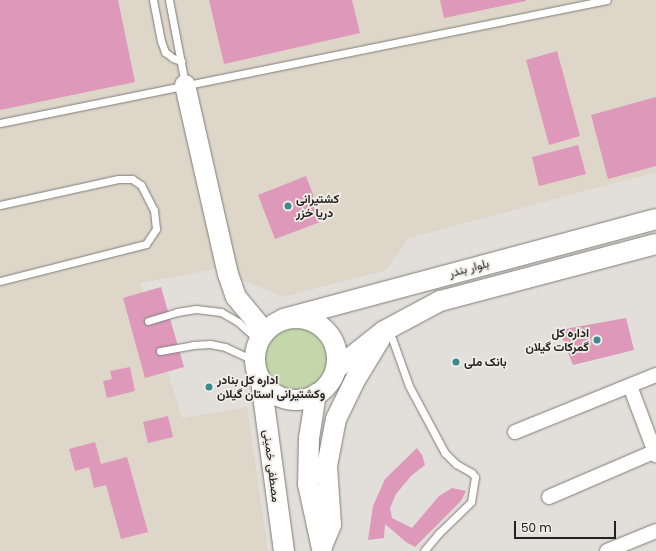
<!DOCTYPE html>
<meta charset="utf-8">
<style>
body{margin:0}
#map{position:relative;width:656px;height:551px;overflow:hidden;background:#e2ded9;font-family:Poppins,Vazirmatn,sans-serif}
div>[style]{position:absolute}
.built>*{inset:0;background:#ded6c9}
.green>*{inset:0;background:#c4d7ab}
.round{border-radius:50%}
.building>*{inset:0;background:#dd98ba}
.roads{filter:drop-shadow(0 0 1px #7f7c77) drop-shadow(0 0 1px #7f7c77)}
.lane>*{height:7px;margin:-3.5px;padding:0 3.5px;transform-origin:3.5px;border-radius:3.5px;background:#fff}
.street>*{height:14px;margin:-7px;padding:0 7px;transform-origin:7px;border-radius:7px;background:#fff}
.secondary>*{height:20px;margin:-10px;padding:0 10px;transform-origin:10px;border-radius:10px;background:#fff}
.secondary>.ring{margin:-10px;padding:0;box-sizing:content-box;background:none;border:20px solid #fff;border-radius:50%}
.dots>*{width:11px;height:11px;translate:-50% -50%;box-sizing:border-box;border:2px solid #efece6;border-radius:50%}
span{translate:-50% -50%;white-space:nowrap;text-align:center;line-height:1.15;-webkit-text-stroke:3.5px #efece6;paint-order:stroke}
.poi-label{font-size:12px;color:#232220;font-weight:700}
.left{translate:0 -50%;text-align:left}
.right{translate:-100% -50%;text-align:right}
.street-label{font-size:12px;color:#232220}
.scale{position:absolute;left:514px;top:521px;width:102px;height:18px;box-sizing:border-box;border:2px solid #232220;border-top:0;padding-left:5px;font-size:12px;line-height:14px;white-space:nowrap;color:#232220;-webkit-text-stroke:3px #efece6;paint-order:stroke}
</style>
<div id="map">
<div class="built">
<div style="clip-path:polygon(0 0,656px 0,656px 172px,409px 238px,386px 270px,283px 297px,215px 269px,140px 283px,182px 418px,247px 407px,268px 551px,0 551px)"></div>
</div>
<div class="green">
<div class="round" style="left:261px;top:323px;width:70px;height:70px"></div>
</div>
<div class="building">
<div style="clip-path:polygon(0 0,118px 0,135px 82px,0 110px)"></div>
<div style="clip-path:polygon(209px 0,352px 0,360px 33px,224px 64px)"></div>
<div style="clip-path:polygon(440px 0,526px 0,526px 1px,444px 18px)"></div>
<div style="clip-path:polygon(557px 51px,580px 136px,549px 145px,526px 60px)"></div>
<div style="clip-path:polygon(656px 97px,656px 166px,608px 179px,591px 115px)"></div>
<div style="clip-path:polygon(578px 145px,586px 174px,539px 186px,532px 157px)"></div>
<div style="clip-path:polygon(306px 176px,323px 221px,275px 239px,258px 195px)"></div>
<div style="clip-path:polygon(161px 287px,184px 367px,145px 378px,123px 298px)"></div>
<div style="clip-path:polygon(626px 318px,634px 350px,573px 365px,559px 330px)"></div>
<div style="clip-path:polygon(130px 367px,135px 391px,107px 398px,103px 381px,112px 379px,110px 371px)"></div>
<div style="clip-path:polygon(168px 416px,173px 437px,148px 443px,143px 422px)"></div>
<div style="clip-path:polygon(95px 442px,101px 464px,127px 457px,148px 532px,121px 539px,106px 485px,94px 488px,89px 467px,75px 471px,69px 449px)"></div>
<div style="clip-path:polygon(417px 448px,422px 455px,425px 465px,411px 476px,396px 494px,390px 508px,392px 518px,412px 528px,439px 496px,452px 488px,466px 491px,461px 501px,415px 547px,406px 542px,385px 524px,384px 538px,368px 540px,373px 506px,385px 479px)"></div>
</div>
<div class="roads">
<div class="lane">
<div style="left:153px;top:0;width:42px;rotate:79deg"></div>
<div style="left:161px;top:41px;width:12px;rotate:70deg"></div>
<div style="left:165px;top:52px;width:10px;rotate:37deg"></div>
<div style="left:173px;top:58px;width:9px;rotate:21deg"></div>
<div style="left:169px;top:0;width:86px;rotate:79.2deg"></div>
<div style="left:0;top:123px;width:619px;rotate:-11.46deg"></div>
<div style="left:0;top:205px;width:121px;rotate:-12.4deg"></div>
<div style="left:118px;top:179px;width:14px"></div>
<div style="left:132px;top:179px;width:11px;rotate:34deg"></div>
<div style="left:141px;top:185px;width:28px;rotate:63deg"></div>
<div style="left:154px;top:210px;width:19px;rotate:84deg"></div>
<div style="left:156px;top:229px;width:18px;rotate:124deg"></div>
<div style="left:146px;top:244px;width:151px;rotate:165.8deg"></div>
<div style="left:148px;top:321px;width:30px;rotate:-17deg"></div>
<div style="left:177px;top:312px;width:19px;rotate:-9deg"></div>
<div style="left:196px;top:309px;width:25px;rotate:7deg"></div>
<div style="left:221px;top:312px;width:20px;rotate:30deg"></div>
<div style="left:238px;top:322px;width:28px;rotate:42deg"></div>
<div style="left:389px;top:330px;width:59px;rotate:70.3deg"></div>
<div style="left:409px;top:386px;width:76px;rotate:61.8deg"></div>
<div style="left:445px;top:453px;width:16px;rotate:45deg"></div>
<div style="left:456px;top:464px;width:18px;rotate:29deg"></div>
<div style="left:472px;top:473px;width:5px;rotate:53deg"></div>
<div style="left:475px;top:477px;width:25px;rotate:99deg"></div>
<div style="left:471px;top:502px;width:45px;rotate:135.9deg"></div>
<div style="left:439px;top:533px;width:23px;rotate:130deg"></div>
<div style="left:160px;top:351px;width:34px;rotate:-10deg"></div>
<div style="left:193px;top:345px;width:17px;rotate:-3deg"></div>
<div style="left:210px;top:344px;width:15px;rotate:11deg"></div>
<div style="left:225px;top:347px;width:33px;rotate:25deg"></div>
</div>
<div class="street">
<div style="left:630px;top:386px;width:74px;rotate:69.4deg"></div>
<div style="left:515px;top:432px;width:152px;rotate:-22deg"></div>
<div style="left:549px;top:497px;width:116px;rotate:-23.3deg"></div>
<div style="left:607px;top:551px;width:53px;rotate:-22.2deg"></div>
</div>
<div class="secondary">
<div style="left:185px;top:85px;width:194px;rotate:77.2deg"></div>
<div style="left:228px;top:274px;width:24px;rotate:71deg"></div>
<div style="left:236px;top:297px;width:45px;rotate:50.4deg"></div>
<div class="ring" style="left:255px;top:318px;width:62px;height:62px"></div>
<div style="left:283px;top:319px;width:386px;rotate:-15deg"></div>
<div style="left:336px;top:369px;width:61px;rotate:-38.4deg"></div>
<div style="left:384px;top:331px;width:64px;rotate:-28.2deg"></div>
<div style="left:440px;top:301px;width:223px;rotate:-14.8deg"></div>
<div style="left:261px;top:381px;width:172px;rotate:82.3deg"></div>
<div style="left:316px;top:394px;width:45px;rotate:99deg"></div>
<div style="left:309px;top:438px;width:46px;rotate:91.2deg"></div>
<div style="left:308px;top:484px;width:66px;rotate:77.8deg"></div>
<div style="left:322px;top:546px;width:23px;rotate:-67deg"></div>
<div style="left:331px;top:525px;width:59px;rotate:-93.9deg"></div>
<div style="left:327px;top:466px;width:48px;rotate:-79.2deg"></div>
<div style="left:336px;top:419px;width:43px;rotate:-64deg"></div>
<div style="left:355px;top:380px;width:48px;rotate:-58.6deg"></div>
</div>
</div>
<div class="dots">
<div style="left:288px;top:206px;background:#418990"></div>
<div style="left:597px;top:340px;background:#418990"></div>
<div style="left:456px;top:362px;background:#418990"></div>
<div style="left:209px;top:387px;background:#418990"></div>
</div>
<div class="poi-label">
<span class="left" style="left:296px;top:206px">کشتیرانی<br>دریا خزر</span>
<span class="right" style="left:589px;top:340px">اداره کل<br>گمرکات گیلان</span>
<span class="left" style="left:464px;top:362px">بانک ملی</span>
<span class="left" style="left:217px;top:387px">اداره کل بنادر<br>وکشتیرانی استان گیلان</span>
</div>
<div class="street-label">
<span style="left:469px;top:268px;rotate:-15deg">بلوار بندر</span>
<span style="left:272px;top:466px;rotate:83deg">مصطفی خمینی</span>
</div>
<div class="scale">50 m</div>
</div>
